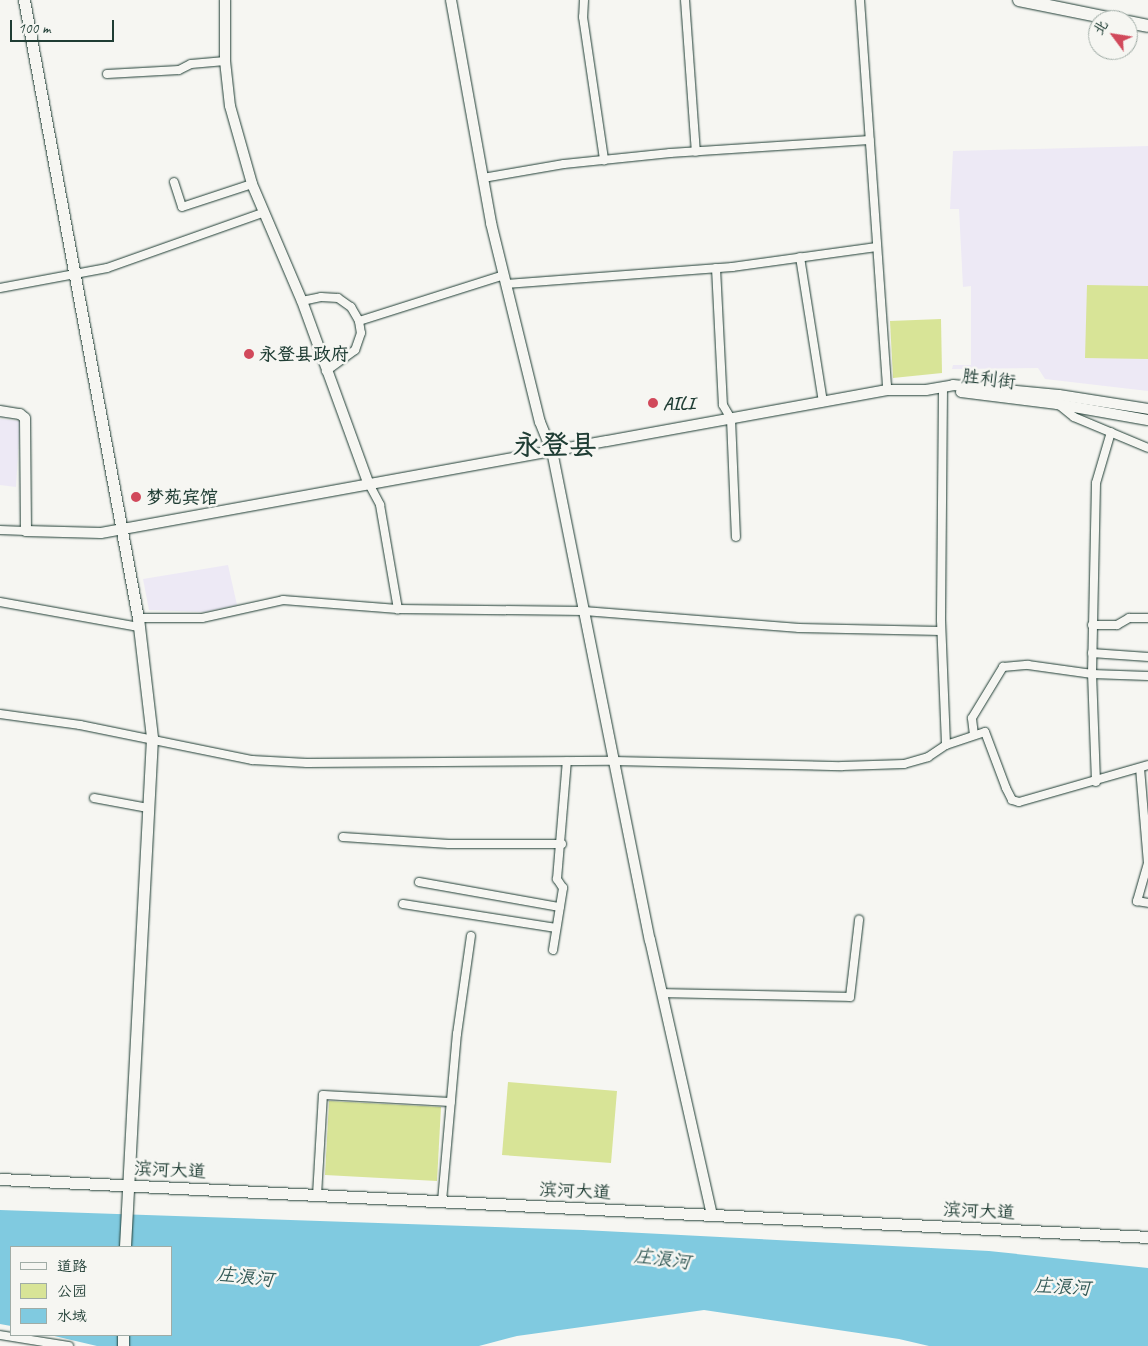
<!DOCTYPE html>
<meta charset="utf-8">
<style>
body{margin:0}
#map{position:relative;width:1148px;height:1346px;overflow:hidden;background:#f6f6f2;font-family:Caveat,"LXGW WenKai TC",sans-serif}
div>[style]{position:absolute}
.built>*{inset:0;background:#ede9f5}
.green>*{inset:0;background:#d8e497}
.water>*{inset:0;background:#80cae0}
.roads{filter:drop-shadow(0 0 1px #1f3d34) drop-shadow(0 0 1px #1f3d34)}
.minor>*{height:8px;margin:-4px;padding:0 4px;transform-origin:4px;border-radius:4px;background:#f6f6f2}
.tertiary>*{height:10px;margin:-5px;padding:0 5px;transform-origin:5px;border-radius:5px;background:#f6f6f2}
.secondary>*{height:11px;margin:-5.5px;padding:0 5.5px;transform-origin:5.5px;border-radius:5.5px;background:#f6f6f2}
.primary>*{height:12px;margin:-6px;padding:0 6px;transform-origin:6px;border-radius:6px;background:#f6f6f2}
.dots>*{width:14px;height:14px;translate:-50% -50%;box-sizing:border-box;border:2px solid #f6f6f2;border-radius:50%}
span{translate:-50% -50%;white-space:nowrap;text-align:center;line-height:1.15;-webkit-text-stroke:5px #f6f6f2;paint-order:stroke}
.poi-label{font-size:18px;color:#1f3d34;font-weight:700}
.left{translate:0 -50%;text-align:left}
.street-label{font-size:18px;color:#1f3d34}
.water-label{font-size:19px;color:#325956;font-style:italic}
.town-label{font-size:28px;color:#1f3d34;font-weight:700}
.legend{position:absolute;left:10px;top:1246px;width:162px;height:90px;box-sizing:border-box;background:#f6f6f2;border:1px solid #a0aca6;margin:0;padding:6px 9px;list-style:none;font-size:15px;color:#1f3d34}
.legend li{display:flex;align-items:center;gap:10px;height:25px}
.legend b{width:25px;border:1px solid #a0aca6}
.north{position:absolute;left:1088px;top:10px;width:50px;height:50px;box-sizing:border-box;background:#f6f6f2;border:1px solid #a0aca6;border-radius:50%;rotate:301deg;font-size:14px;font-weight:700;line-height:20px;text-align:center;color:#1f3d34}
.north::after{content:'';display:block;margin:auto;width:18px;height:22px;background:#d1495b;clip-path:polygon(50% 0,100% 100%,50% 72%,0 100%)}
.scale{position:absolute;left:10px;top:20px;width:104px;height:22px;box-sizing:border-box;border:2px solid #1f3d34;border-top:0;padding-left:6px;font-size:15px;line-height:18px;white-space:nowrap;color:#1f3d34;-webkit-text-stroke:4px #f6f6f2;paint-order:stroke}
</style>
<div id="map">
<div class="built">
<div style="clip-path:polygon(1148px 146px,1148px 391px,1045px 379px,1038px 368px,952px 369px,953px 365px,971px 365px,971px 286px,963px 287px,959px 209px,950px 209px,953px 151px)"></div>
<div style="clip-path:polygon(0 419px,20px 421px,16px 487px,0 485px)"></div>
<div style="clip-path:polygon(228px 565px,237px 605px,204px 612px,149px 610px,143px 579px)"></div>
</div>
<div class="green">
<div style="clip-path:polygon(1087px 285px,1148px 286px,1148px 359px,1085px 358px)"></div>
<div style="clip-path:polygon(941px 319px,942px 373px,893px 378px,890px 321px)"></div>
<div style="clip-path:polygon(508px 1082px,617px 1091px,611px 1163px,502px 1155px)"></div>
<div style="clip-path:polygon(329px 1101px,441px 1107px,437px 1181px,325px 1175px)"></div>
</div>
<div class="water">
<div style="clip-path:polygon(0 1210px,583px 1230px,989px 1251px,1148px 1268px,1148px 1346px,929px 1346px,899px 1339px,704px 1310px,517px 1336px,479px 1346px,97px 1346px,50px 1335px,171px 1335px,171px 1247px,11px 1247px,11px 1326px,0 1324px)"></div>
</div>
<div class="roads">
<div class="minor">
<div style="left:584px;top:0;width:17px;rotate:93deg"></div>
<div style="left:583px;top:17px;width:145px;rotate:81.6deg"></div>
<div style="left:685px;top:0;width:152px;rotate:85.9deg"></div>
<div style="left:860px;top:0;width:391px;rotate:86deg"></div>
<div style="left:107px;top:74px;width:72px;rotate:-3.2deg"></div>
<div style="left:179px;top:70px;width:13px;rotate:-27deg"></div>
<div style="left:191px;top:64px;width:34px;rotate:-5deg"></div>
<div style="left:483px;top:178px;width:82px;rotate:-9.8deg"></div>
<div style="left:564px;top:164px;width:107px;rotate:-5.9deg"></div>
<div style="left:670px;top:153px;width:200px;rotate:-3.7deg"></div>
<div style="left:174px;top:182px;width:26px;rotate:72deg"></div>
<div style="left:182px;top:207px;width:74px;rotate:-18.2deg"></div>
<div style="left:800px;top:257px;width:147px;rotate:81deg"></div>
<div style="left:716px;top:268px;width:137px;rotate:87.1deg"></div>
<div style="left:723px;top:405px;width:16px;rotate:60deg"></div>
<div style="left:731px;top:419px;width:118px;rotate:87.6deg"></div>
<div style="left:506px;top:284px;width:227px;rotate:-4.3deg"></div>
<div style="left:732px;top:267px;width:146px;rotate:-7.9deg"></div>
<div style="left:0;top:288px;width:109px;rotate:-10.6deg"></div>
<div style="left:107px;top:268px;width:164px;rotate:-19.5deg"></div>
<div style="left:302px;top:301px;width:19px;rotate:-12deg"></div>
<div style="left:321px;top:297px;width:17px;rotate:3deg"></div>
<div style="left:338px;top:298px;width:16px;rotate:35deg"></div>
<div style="left:351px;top:307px;width:16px;rotate:60deg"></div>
<div style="left:359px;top:321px;width:12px;rotate:81deg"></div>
<div style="left:361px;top:333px;width:18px;rotate:109deg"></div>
<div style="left:355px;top:350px;width:36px;rotate:144deg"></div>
<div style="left:359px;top:321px;width:152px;rotate:-17.6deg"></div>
<div style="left:943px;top:388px;width:232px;rotate:90.5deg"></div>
<div style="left:941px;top:620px;width:125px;rotate:87.7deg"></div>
<div style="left:1059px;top:405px;width:19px;rotate:39deg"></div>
<div style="left:1074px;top:417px;width:80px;rotate:22.7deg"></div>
<div style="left:368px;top:482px;width:26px;rotate:62deg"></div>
<div style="left:380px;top:505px;width:106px;rotate:80.2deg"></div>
<div style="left:0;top:530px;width:26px;rotate:2deg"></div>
<div style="left:0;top:602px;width:141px;rotate:10.2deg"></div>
<div style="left:138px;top:618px;width:64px"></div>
<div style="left:202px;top:618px;width:83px;rotate:-12.5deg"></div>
<div style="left:283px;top:600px;width:115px;rotate:4.5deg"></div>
<div style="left:398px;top:609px;width:186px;rotate:0.6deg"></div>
<div style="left:584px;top:611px;width:216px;rotate:4.5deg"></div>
<div style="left:799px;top:628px;width:142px;rotate:1.2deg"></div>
<div style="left:1092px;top:625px;width:25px"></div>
<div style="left:1117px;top:625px;width:14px;rotate:-30deg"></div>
<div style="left:1129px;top:618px;width:19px"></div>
<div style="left:1092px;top:653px;width:56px;rotate:4.1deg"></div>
<div style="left:0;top:714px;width:81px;rotate:7.8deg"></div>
<div style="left:80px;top:725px;width:176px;rotate:11.5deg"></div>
<div style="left:252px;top:760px;width:55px;rotate:3.1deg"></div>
<div style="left:307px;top:763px;width:307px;rotate:-0.4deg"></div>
<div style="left:614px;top:761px;width:228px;rotate:1.3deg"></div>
<div style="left:842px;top:766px;width:62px;rotate:-1.8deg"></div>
<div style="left:904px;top:764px;width:25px;rotate:-16deg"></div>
<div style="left:928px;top:757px;width:22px;rotate:-34deg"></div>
<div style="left:946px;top:745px;width:41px;rotate:-18.4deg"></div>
<div style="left:985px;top:732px;width:60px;rotate:69.4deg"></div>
<div style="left:1006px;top:788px;width:13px;rotate:63deg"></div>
<div style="left:1012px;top:800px;width:7px;rotate:16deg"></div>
<div style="left:1019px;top:802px;width:134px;rotate:-16deg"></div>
<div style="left:974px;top:735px;width:17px;rotate:-97deg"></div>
<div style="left:972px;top:718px;width:60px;rotate:-58.7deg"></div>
<div style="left:1003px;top:667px;width:25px;rotate:-5deg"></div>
<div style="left:1028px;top:665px;width:65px;rotate:8deg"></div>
<div style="left:1092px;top:674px;width:56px;rotate:2deg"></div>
<div style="left:1140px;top:768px;width:95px;rotate:85.2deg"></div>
<div style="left:1148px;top:863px;width:40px;rotate:106deg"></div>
<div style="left:1137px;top:901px;width:11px;rotate:10deg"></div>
<div style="left:1096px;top:782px;width:108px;rotate:-92.1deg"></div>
<div style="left:1092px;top:674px;width:191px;rotate:-88.8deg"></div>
<div style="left:1096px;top:483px;width:53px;rotate:-73.6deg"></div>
<div style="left:94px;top:798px;width:55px;rotate:10.5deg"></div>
<div style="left:343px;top:837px;width:106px;rotate:3.8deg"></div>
<div style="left:449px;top:844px;width:113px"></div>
<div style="left:419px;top:882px;width:143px;rotate:10.1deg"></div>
<div style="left:403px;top:904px;width:155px;rotate:8.9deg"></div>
<div style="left:553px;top:950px;width:63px;rotate:-80.8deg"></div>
<div style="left:563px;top:888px;width:11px;rotate:-124deg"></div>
<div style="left:557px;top:879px;width:118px;rotate:-85.2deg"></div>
<div style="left:662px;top:993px;width:188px;rotate:1.2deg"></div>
<div style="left:850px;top:997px;width:78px;rotate:-83.3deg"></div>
<div style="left:317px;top:1195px;width:100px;rotate:-86.6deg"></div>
<div style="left:323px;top:1095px;width:128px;rotate:3.1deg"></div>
<div style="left:442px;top:1201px;width:168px;rotate:-84.9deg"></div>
<div style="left:457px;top:1034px;width:99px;rotate:-81.9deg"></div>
<div style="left:0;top:1335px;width:70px;rotate:9.1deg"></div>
</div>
<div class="tertiary">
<div style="left:225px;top:0;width:61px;rotate:90deg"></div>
<div style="left:225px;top:61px;width:45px;rotate:83.7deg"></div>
<div style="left:230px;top:106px;width:81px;rotate:74.2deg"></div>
<div style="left:252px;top:184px;width:127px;rotate:66.9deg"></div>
<div style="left:302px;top:301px;width:193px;rotate:70deg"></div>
<div style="left:451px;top:0;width:227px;rotate:79.8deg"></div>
<div style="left:491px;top:223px;width:205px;rotate:76.2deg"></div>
<div style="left:540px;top:422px;width:31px;rotate:68deg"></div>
<div style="left:552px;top:451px;width:499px;rotate:78.7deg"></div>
<div style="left:650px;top:940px;width:282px;rotate:77.3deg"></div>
<div style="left:961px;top:392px;width:97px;rotate:7.1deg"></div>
<div style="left:1057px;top:404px;width:92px;rotate:10deg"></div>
<div style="left:0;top:411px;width:20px;rotate:9deg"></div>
<div style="left:20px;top:414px;width:6px;rotate:39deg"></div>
<div style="left:25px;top:418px;width:113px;rotate:89.5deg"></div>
<div style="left:26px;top:531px;width:75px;rotate:1.5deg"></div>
<div style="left:101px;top:533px;width:799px;rotate:-10.31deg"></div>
<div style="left:887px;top:390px;width:39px"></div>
<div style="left:926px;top:390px;width:27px;rotate:-10deg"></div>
<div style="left:953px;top:385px;width:106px;rotate:5.4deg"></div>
<div style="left:1059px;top:395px;width:90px;rotate:8.9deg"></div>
</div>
<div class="secondary">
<div style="left:24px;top:0;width:628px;rotate:79.55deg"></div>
<div style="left:138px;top:618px;width:121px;rotate:83.3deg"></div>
<div style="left:152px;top:738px;width:510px;rotate:93.04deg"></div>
<div style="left:0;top:1179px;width:1149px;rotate:2.89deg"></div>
<div style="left:123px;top:1346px;width:11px;rotate:-90deg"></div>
</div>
<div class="primary">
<div style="left:1019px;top:0;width:100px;rotate:11.5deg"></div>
<div style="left:1128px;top:22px;width:20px;rotate:11deg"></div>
</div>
</div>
<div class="dots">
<div style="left:249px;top:354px;background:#d1495b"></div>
<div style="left:653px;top:403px;background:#d1495b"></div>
<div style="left:136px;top:497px;background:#d1495b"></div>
</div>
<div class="poi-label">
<span class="left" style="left:259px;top:354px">永登县政府</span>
<span class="left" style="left:663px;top:403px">AILI</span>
<span class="left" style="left:146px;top:497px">梦苑宾馆</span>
</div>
<div class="street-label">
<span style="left:989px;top:379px;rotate:7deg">胜利街</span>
<span style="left:170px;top:1170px;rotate:3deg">滨河大道</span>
<span style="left:575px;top:1191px;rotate:3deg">滨河大道</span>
<span style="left:979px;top:1211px;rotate:3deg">滨河大道</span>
</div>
<div class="water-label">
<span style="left:662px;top:1260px;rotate:7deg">庄浪河</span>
<span style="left:245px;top:1278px;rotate:6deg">庄浪河</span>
<span style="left:1062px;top:1288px;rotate:3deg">庄浪河</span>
</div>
<div class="town-label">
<span style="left:555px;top:445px">永登县</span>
</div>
<ul class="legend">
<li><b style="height:6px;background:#f6f6f2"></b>道路</li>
<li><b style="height:14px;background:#d8e497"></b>公园</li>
<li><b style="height:14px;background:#80cae0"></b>水域</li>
</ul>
<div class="north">北</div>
<div class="scale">100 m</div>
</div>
